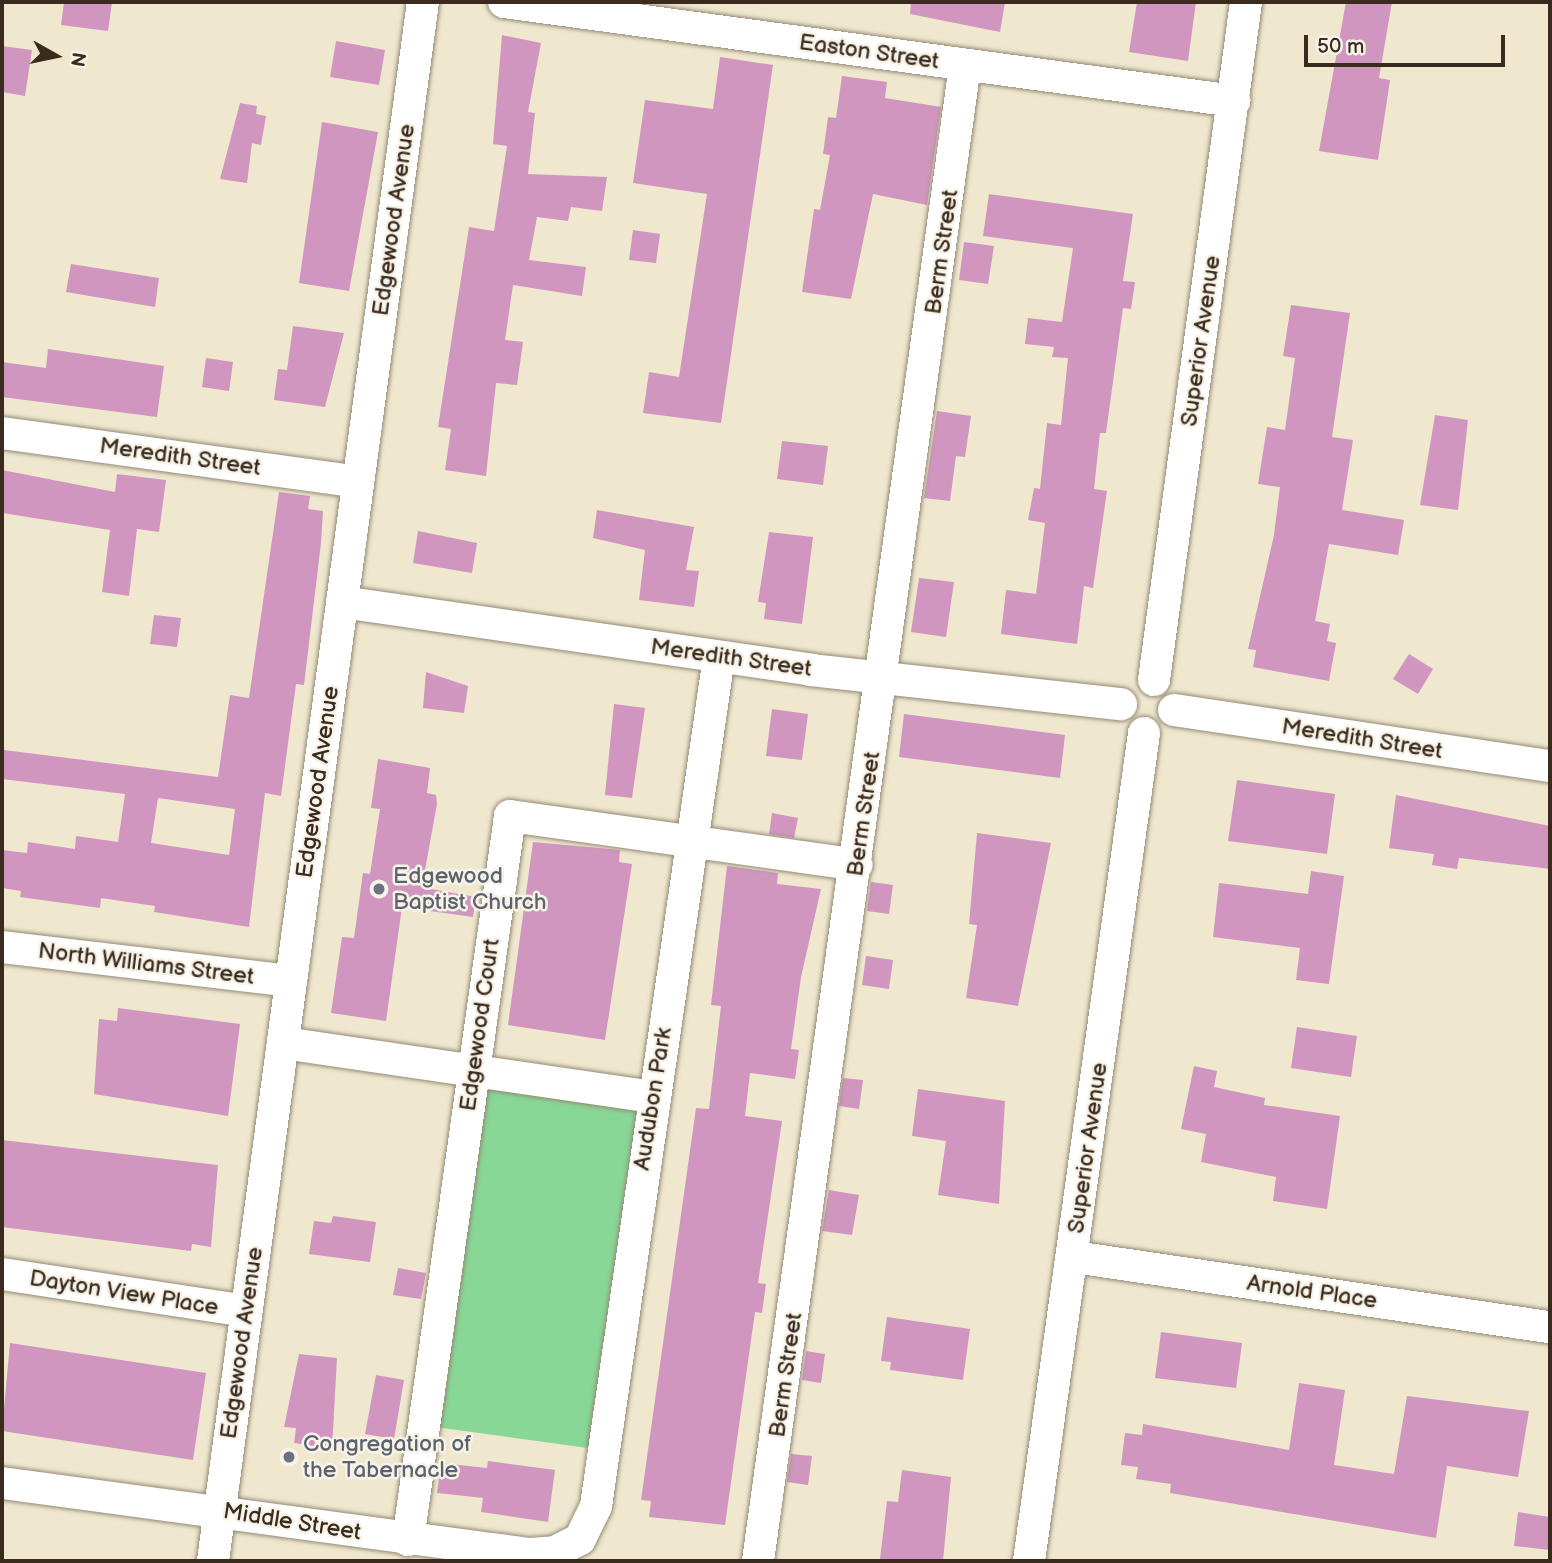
<!DOCTYPE html>
<style>
body{margin:0}
#map{position:relative;width:1552px;height:1563px;overflow:hidden;background:#efe8cf;font-family:"Balsamiq Sans",sans-serif}
div>[style]{position:absolute}
.green>*{inset:0;background:#88d796}
.building>*{inset:0;background:#d096bf}
.roads{filter:drop-shadow(0 0 2px #958976) drop-shadow(0 0 2px #958976)}
.street>*{height:32px;margin:-16px;padding:0 16px;transform-origin:16px;border-radius:16px;background:#fff}
.dots>*{width:19px;height:19px;translate:-50% -50%;box-sizing:border-box;border:4px solid #f7f3e8;border-radius:50%}
span{translate:-50% -50%;white-space:nowrap;text-align:center;line-height:1.15;-webkit-text-stroke:5px #f7f3e8;paint-order:stroke}
.street-label{font-size:23px;color:#3b2a1e}
.worship-label{font-size:23px;color:#5b616d}
.left{translate:0 -50%;text-align:left}
.frame{position:absolute;inset:0;border:4px solid #3b2a1e;pointer-events:none}
.north{position:absolute;left:21px;top:21px;width:70px;height:70px;-webkit-text-stroke:5px #f7f3e8;paint-order:stroke;rotate:99deg;font-size:19px;font-weight:700;line-height:28px;text-align:center;color:#3b2a1e}
.north::after{content:'';display:block;margin:auto;width:24px;height:32px;background:#3b2a1e;clip-path:polygon(50% 0,100% 100%,50% 72%,0 100%)}
.scale{position:absolute;left:1304px;top:35px;width:201px;height:32px;box-sizing:border-box;border:4px solid #3b2a1e;border-top:0;padding-left:9px;font-size:21px;line-height:24px;white-space:nowrap;color:#3b2a1e;-webkit-text-stroke:5px #f7f3e8;paint-order:stroke}
</style>
<div id="map">
<div class="green">
<div style="clip-path:polygon(476px 1080px,651px 1104px,602px 1450px,428px 1426px)"></div>
</div>
<div class="building">
<div style="clip-path:polygon(64px 2px,112px 2px,108px 31px,61px 25px)"></div>
<div style="clip-path:polygon(911px 2px,1005px 2px,1000px 32px,910px 14px)"></div>
<div style="clip-path:polygon(1137px 2px,1196px 2px,1188px 61px,1129px 52px)"></div>
<div style="clip-path:polygon(1346px 2px,1392px 2px,1379px 78px,1390px 80px,1378px 160px,1319px 151px)"></div>
<div style="clip-path:polygon(502px 35px,541px 43px,528px 112px,535px 113px,528px 174px,607px 177px,602px 211px,571px 207px,568px 221px,537px 217px,529px 260px,586px 267px,582px 296px,513px 285px,505px 340px,523px 342px,517px 385px,496px 383px,486px 476px,445px 470px,451px 429px,438px 427px,469px 227px,494px 231px,507px 146px,493px 144px)"></div>
<div style="clip-path:polygon(336px 41px,385px 50px,379px 85px,330px 77px)"></div>
<div style="clip-path:polygon(2px 46px,32px 50px,25px 96px,2px 92px)"></div>
<div style="clip-path:polygon(720px 57px,773px 65px,721px 423px,643px 413px,649px 372px,679px 377px,707px 194px,633px 183px,645px 100px,713px 109px)"></div>
<div style="clip-path:polygon(842px 76px,887px 82px,885px 98px,941px 107px,927px 205px,873px 194px,851px 299px,802px 292px,814px 209px,820px 210px,830px 155px,823px 154px,828px 117px,836px 118px)"></div>
<div style="clip-path:polygon(240px 103px,257px 106px,256px 114px,266px 116px,261px 145px,252px 143px,247px 183px,220px 179px)"></div>
<div style="clip-path:polygon(322px 122px,378px 132px,349px 291px,299px 283px)"></div>
<div style="clip-path:polygon(989px 194px,1133px 214px,1123px 281px,1135px 282px,1131px 309px,1123px 308px,1106px 433px,1100px 433px,1094px 489px,1107px 491px,1093px 588px,1084px 586px,1077px 644px,1001px 634px,1006px 590px,1036px 594px,1045px 523px,1028px 520px,1034px 488px,1040px 489px,1047px 423px,1061px 425px,1068px 358px,1052px 357px,1054px 347px,1025px 344px,1028px 318px,1062px 322px,1073px 248px,983px 236px)"></div>
<div style="clip-path:polygon(633px 230px,660px 234px,656px 263px,629px 260px)"></div>
<div style="clip-path:polygon(964px 242px,994px 246px,988px 284px,959px 280px)"></div>
<div style="clip-path:polygon(71px 264px,159px 278px,155px 307px,66px 292px)"></div>
<div style="clip-path:polygon(1291px 305px,1350px 313px,1332px 437px,1353px 440px,1342px 510px,1404px 520px,1398px 555px,1329px 544px,1315px 621px,1330px 624px,1327px 641px,1336px 643px,1329px 681px,1253px 667px,1256px 650px,1248px 649px,1274px 535px,1280px 487px,1258px 484px,1267px 427px,1285px 430px,1295px 358px,1283px 356px)"></div>
<div style="clip-path:polygon(293px 326px,344px 333px,325px 407px,274px 400px,278px 369px,287px 370px)"></div>
<div style="clip-path:polygon(48px 349px,164px 366px,157px 417px,2px 397px,2px 362px,46px 368px)"></div>
<div style="clip-path:polygon(206px 358px,233px 362px,229px 391px,202px 387px)"></div>
<div style="clip-path:polygon(937px 411px,971px 416px,965px 457px,956px 456px,950px 501px,924px 498px)"></div>
<div style="clip-path:polygon(1435px 415px,1468px 420px,1458px 510px,1420px 505px)"></div>
<div style="clip-path:polygon(782px 441px,828px 446px,823px 485px,777px 479px)"></div>
<div style="clip-path:polygon(2px 470px,115px 492px,117px 474px,166px 480px,159px 532px,137px 529px,129px 596px,102px 592px,110px 530px,2px 513px)"></div>
<div style="clip-path:polygon(evenodd,279px 492px,310px 496px,308px 509px,323px 511px,321px 543px,304px 685px,296px 684px,281px 796px,265px 793px,249px 927px,154px 912px,155px 906px,101px 898px,100px 908px,20px 897px,21px 891px,2px 888px,2px 850px,27px 853px,28px 842px,75px 849px,76px 836px,118px 842px,125px 794px,2px 779px,4px 750px,218px 777px,230px 695px,249px 698px,279px 492px,158px 798px,235px 809px,229px 855px,151px 843px,158px 798px)"></div>
<div style="clip-path:polygon(597px 510px,694px 527px,686px 570px,699px 571px,694px 607px,639px 600px,645px 550px,593px 538px)"></div>
<div style="clip-path:polygon(418px 531px,477px 543px,472px 573px,413px 563px)"></div>
<div style="clip-path:polygon(769px 532px,813px 537px,802px 624px,764px 619px,766px 603px,758px 602px)"></div>
<div style="clip-path:polygon(919px 578px,954px 582px,946px 637px,911px 632px)"></div>
<div style="clip-path:polygon(154px 615px,181px 618px,177px 647px,150px 644px)"></div>
<div style="clip-path:polygon(1409px 654px,1433px 669px,1418px 694px,1393px 679px)"></div>
<div style="clip-path:polygon(426px 672px,468px 686px,464px 713px,423px 708px)"></div>
<div style="clip-path:polygon(614px 704px,645px 708px,632px 798px,605px 795px)"></div>
<div style="clip-path:polygon(772px 709px,808px 714px,802px 760px,766px 756px)"></div>
<div style="clip-path:polygon(904px 714px,1065px 735px,1060px 778px,899px 757px)"></div>
<div style="clip-path:polygon(378px 759px,430px 768px,427px 793px,436px 795px,437px 804px,423px 881px,432px 882px,431px 889px,476px 897px,473px 917px,402px 907px,386px 1021px,331px 1013px,342px 937px,354px 938px,363px 873px,370px 874px,380px 809px,371px 808px)"></div>
<div style="clip-path:polygon(1237px 780px,1335px 794px,1327px 854px,1228px 841px)"></div>
<div style="clip-path:polygon(1396px 795px,1550px 826px,1550px 869px,1459px 858px,1457px 869px,1432px 865px,1434px 854px,1389px 848px)"></div>
<div style="clip-path:polygon(772px 813px,798px 818px,794px 838px,769px 834px)"></div>
<div style="clip-path:polygon(977px 833px,1051px 843px,1018px 1006px,966px 998px,977px 925px,969px 924px)"></div>
<div style="clip-path:polygon(533px 842px,620px 850px,619px 862px,632px 864px,605px 1040px,508px 1025px)"></div>
<div style="clip-path:polygon(727px 866px,778px 873px,777px 884px,821px 889px,801px 977px,791px 1049px,799px 1050px,795px 1079px,750px 1073px,745px 1116px,782px 1121px,758px 1283px,766px 1284px,762px 1313px,755px 1312px,725px 1525px,649px 1517px,651px 1501px,641px 1500px,696px 1108px,709px 1109px,721px 1006px,711px 1005px)"></div>
<div style="clip-path:polygon(1311px 871px,1344px 876px,1329px 984px,1296px 980px,1300px 948px,1213px 937px,1219px 883px,1308px 894px)"></div>
<div style="clip-path:polygon(871px 882px,893px 885px,889px 914px,867px 911px)"></div>
<div style="clip-path:polygon(866px 956px,893px 960px,889px 989px,862px 985px)"></div>
<div style="clip-path:polygon(118px 1008px,240px 1024px,228px 1116px,94px 1094px,99px 1019px,117px 1021px)"></div>
<div style="clip-path:polygon(1297px 1027px,1357px 1036px,1351px 1077px,1291px 1068px)"></div>
<div style="clip-path:polygon(1194px 1066px,1217px 1071px,1214px 1087px,1265px 1098px,1264px 1105px,1340px 1116px,1327px 1209px,1273px 1201px,1276px 1177px,1201px 1162px,1206px 1134px,1181px 1129px)"></div>
<div style="clip-path:polygon(843px 1078px,863px 1080px,859px 1109px,839px 1106px)"></div>
<div style="clip-path:polygon(918px 1089px,1005px 1101px,999px 1204px,938px 1195px,946px 1141px,912px 1136px)"></div>
<div style="clip-path:polygon(2px 1140px,218px 1165px,211px 1247px,192px 1244px,191px 1251px,2px 1227px)"></div>
<div style="clip-path:polygon(829px 1190px,859px 1195px,852px 1235px,822px 1231px)"></div>
<div style="clip-path:polygon(333px 1216px,376px 1222px,370px 1262px,309px 1254px,314px 1221px,331px 1223px)"></div>
<div style="clip-path:polygon(398px 1268px,426px 1273px,421px 1299px,393px 1295px)"></div>
<div style="clip-path:polygon(887px 1317px,970px 1329px,963px 1380px,890px 1370px,891px 1362px,881px 1361px)"></div>
<div style="clip-path:polygon(1161px 1332px,1242px 1343px,1236px 1388px,1155px 1378px)"></div>
<div style="clip-path:polygon(10px 1343px,206px 1373px,193px 1460px,2px 1431px)"></div>
<div style="clip-path:polygon(806px 1351px,825px 1354px,821px 1383px,802px 1380px)"></div>
<div style="clip-path:polygon(299px 1354px,337px 1358px,332px 1449px,294px 1443px,296px 1428px,284px 1427px)"></div>
<div style="clip-path:polygon(376px 1375px,404px 1380px,394px 1439px,365px 1434px)"></div>
<div style="clip-path:polygon(1299px 1383px,1345px 1390px,1334px 1465px,1394px 1474px,1407px 1396px,1529px 1411px,1518px 1477px,1447px 1466px,1436px 1538px,1170px 1493px,1171px 1484px,1136px 1479px,1138px 1467px,1121px 1465px,1125px 1433px,1142px 1435px,1143px 1424px,1289px 1450px)"></div>
<div style="clip-path:polygon(791px 1454px,812px 1456px,808px 1485px,787px 1482px)"></div>
<div style="clip-path:polygon(488px 1461px,555px 1470px,548px 1522px,481px 1512px,483px 1498px,437px 1493px,441px 1463px,487px 1468px)"></div>
<div style="clip-path:polygon(902px 1470px,951px 1477px,943px 1561px,880px 1559px,887px 1501px,898px 1502px)"></div>
<div style="clip-path:polygon(1518px 1512px,1550px 1517px,1550px 1550px,1514px 1546px)"></div>
</div>
<div class="roads">
<div class="street">
<div style="left:504px;top:2px;width:737px;rotate:7.72deg"></div>
<div style="left:2px;top:433px;width:359px;rotate:7.8deg"></div>
<div style="left:342px;top:602px;width:474px;rotate:8.2deg"></div>
<div style="left:811px;top:670px;width:312px;rotate:6.3deg"></div>
<div style="left:1154px;top:680px;width:684px;rotate:-82.27deg"></div>
<div style="left:1174px;top:710px;width:380px;rotate:8.5deg"></div>
<div style="left:2px;top:947px;width:291px;rotate:6.7deg"></div>
<div style="left:283px;top:1043px;width:376px;rotate:8.3deg"></div>
<div style="left:1074px;top:1257px;width:481px;rotate:8.4deg"></div>
<div style="left:2px;top:1274px;width:247px;rotate:8.6deg"></div>
<div style="left:2px;top:1483px;width:532px;rotate:7.67deg"></div>
<div style="left:529px;top:1554px;width:26px;rotate:-4deg"></div>
<div style="left:555px;top:1552px;width:28px;rotate:-27deg"></div>
<div style="left:580px;top:1539px;width:37px;rotate:-64deg"></div>
<div style="left:596px;top:1506px;width:858px;rotate:-81.76deg"></div>
<div style="left:408px;top:1540px;width:731px;rotate:-81.98deg"></div>
<div style="left:510px;top:816px;width:350px;rotate:8deg"></div>
<div style="left:213px;top:1561px;width:1573px;rotate:-82.33deg"></div>
<div style="left:758px;top:1561px;width:1509px;rotate:-82.12deg"></div>
<div style="left:1029px;top:1561px;width:836px;rotate:-82.09deg"></div>
</div>
</div>
<div class="dots">
<div style="left:379px;top:889px;background:#6b7280"></div>
<div style="left:289px;top:1457px;background:#6b7280"></div>
</div>
<div class="street-label">
<span style="left:869px;top:52px;rotate:8deg">Easton Street</span>
<span style="left:394px;top:220px;rotate:-82deg">Edgewood Avenue</span>
<span style="left:942px;top:252px;rotate:-82deg">Berm Street</span>
<span style="left:1201px;top:341px;rotate:-82deg">Superior Avenue</span>
<span style="left:180px;top:457px;rotate:8deg">Meredith Street</span>
<span style="left:731px;top:658px;rotate:8deg">Meredith Street</span>
<span style="left:1362px;top:739px;rotate:9deg">Meredith Street</span>
<span style="left:318px;top:782px;rotate:-82deg">Edgewood Avenue</span>
<span style="left:864px;top:814px;rotate:-82deg">Berm Street</span>
<span style="left:146px;top:964px;rotate:7deg">North Williams Street</span>
<span style="left:480px;top:1025px;rotate:-82deg">Edgewood Court</span>
<span style="left:653px;top:1099px;rotate:-81deg">Audubon Park</span>
<span style="left:1088px;top:1148px;rotate:-82deg">Superior Avenue</span>
<span style="left:1312px;top:1292px;rotate:8deg">Arnold Place</span>
<span style="left:124px;top:1293px;rotate:9deg">Dayton View Place</span>
<span style="left:242px;top:1343px;rotate:-82deg">Edgewood Avenue</span>
<span style="left:786px;top:1375px;rotate:-82deg">Berm Street</span>
<span style="left:292px;top:1522px;rotate:9deg">Middle Street</span>
</div>
<div class="worship-label">
<span class="left" style="left:393px;top:889px">Edgewood<br>Baptist Church</span>
<span class="left" style="left:303px;top:1457px">Congregation of<br>the Tabernacle</span>
</div>
<div class="frame"></div>
<div class="north">N</div>
<div class="scale">50 m</div>
</div>
